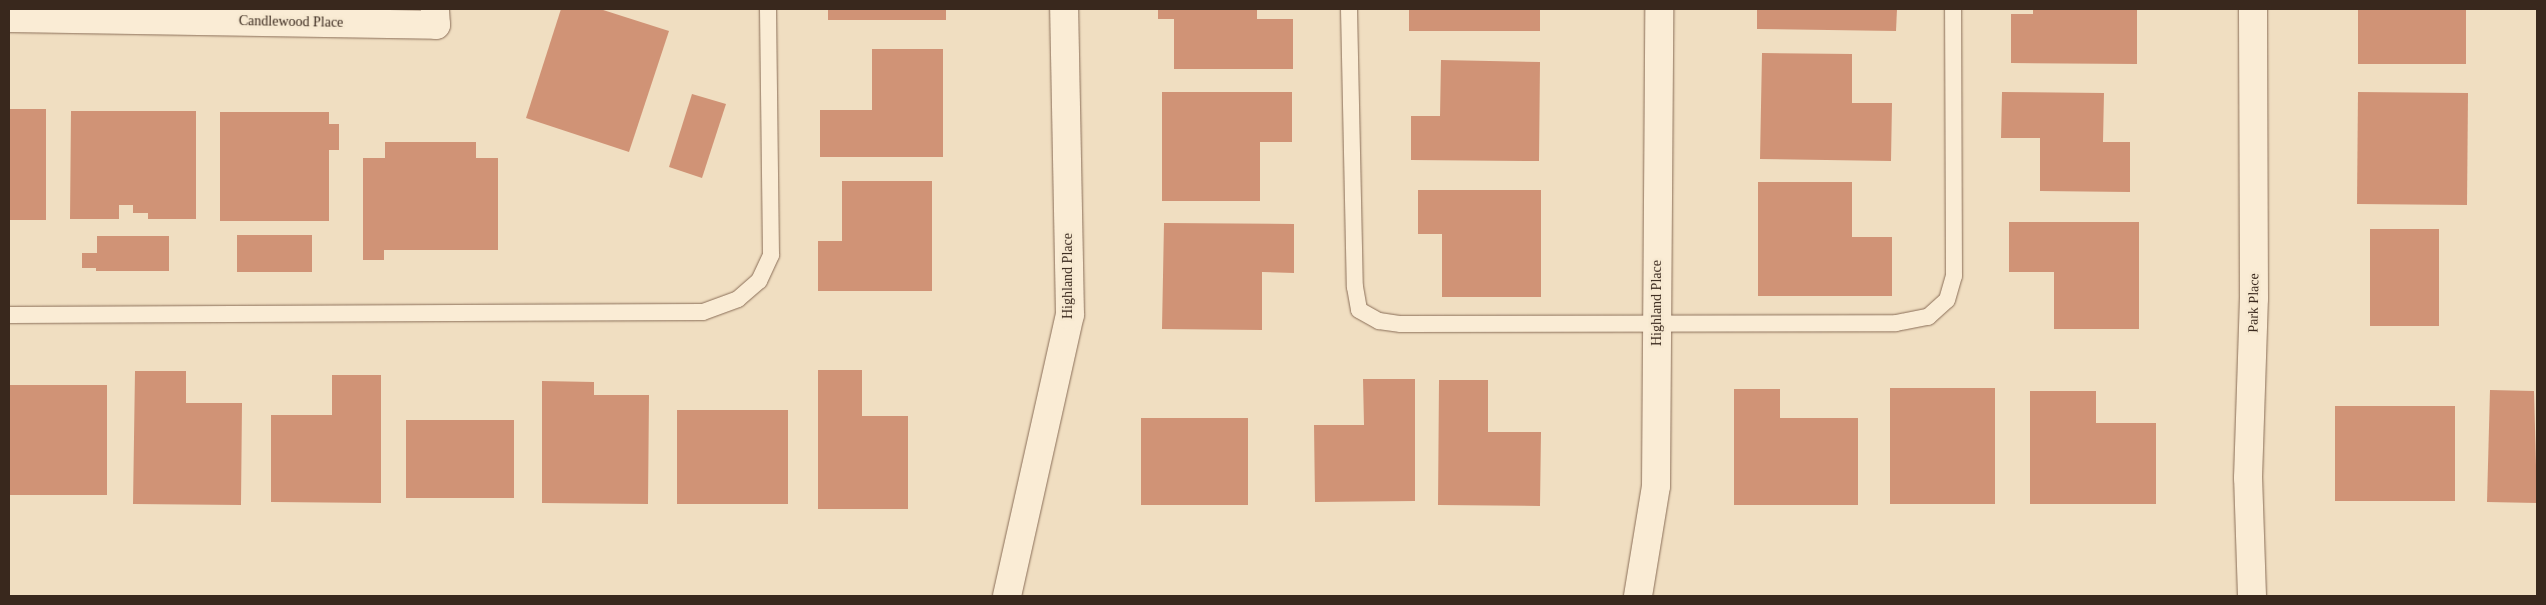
<!DOCTYPE html>
<style>
body{margin:0}
#map{position:relative;width:2546px;height:605px;overflow:hidden;background:#f0dec1;font-family:"Times New Roman",serif}
div>[style]{position:absolute}
.building>*{inset:0;background:#d09376}
.roads{filter:drop-shadow(0 0 1px #8a6e58) drop-shadow(0 0 1px #8a6e58)}
.service>*{height:16px;margin:-8px;padding:0 8px;transform-origin:8px;border-radius:8px;background:#faecd5}
.minor>*{height:28px;margin:-14px;padding:0 14px;transform-origin:14px;border-radius:14px;background:#faecd5}
span{translate:-50% -50%;white-space:nowrap;text-align:center;line-height:1.15;-webkit-text-stroke:5px #f7e9d1;paint-order:stroke}
.street-label{font-size:14px;color:#39281d}
.frame{position:absolute;inset:0;border:10px solid #39281d;pointer-events:none}
</style>
<div id="map">
<div class="building">
<div style="clip-path:polygon(561px 9px,600px 9px,669px 31px,629px 152px,526px 118px)"></div>
<div style="clip-path:polygon(828px 9px,946px 9px,946px 20px,828px 20px)"></div>
<div style="clip-path:polygon(1158px 9px,1257px 9px,1257px 19px,1293px 19px,1293px 69px,1174px 69px,1174px 19px,1158px 19px)"></div>
<div style="clip-path:polygon(1409px 9px,1540px 9px,1540px 31px,1409px 31px)"></div>
<div style="clip-path:polygon(1757px 9px,1897px 9px,1896px 31px,1757px 29px)"></div>
<div style="clip-path:polygon(2033px 9px,2137px 9px,2137px 64px,2011px 63px,2011px 14px,2033px 14px)"></div>
<div style="clip-path:polygon(2358px 9px,2466px 9px,2466px 64px,2358px 64px)"></div>
<div style="clip-path:polygon(872px 49px,943px 49px,943px 157px,820px 157px,820px 110px,872px 110px)"></div>
<div style="clip-path:polygon(1762px 53px,1852px 54px,1852px 103px,1892px 103px,1891px 161px,1760px 159px)"></div>
<div style="clip-path:polygon(1441px 60px,1540px 62px,1539px 161px,1411px 160px,1411px 116px,1440px 116px)"></div>
<div style="clip-path:polygon(1162px 92px,1292px 92px,1292px 142px,1260px 142px,1260px 201px,1162px 201px)"></div>
<div style="clip-path:polygon(2002px 92px,2104px 93px,2103px 142px,2130px 142px,2130px 192px,2040px 191px,2040px 138px,2001px 138px)"></div>
<div style="clip-path:polygon(2358px 92px,2468px 93px,2467px 205px,2357px 204px)"></div>
<div style="clip-path:polygon(692px 94px,726px 104px,702px 178px,669px 167px)"></div>
<div style="clip-path:polygon(9px 109px,46px 109px,46px 220px,9px 220px)"></div>
<div style="clip-path:polygon(71px 111px,196px 111px,196px 219px,148px 219px,148px 213px,133px 213px,133px 205px,119px 205px,119px 219px,70px 219px)"></div>
<div style="clip-path:polygon(220px 112px,329px 112px,329px 124px,339px 124px,339px 150px,329px 150px,329px 221px,220px 221px)"></div>
<div style="clip-path:polygon(385px 142px,476px 142px,476px 158px,498px 158px,498px 250px,384px 250px,384px 260px,363px 260px,363px 158px,385px 158px)"></div>
<div style="clip-path:polygon(842px 181px,932px 181px,932px 291px,818px 291px,818px 241px,842px 241px)"></div>
<div style="clip-path:polygon(1758px 182px,1852px 182px,1852px 237px,1892px 237px,1892px 296px,1758px 296px)"></div>
<div style="clip-path:polygon(1418px 190px,1541px 190px,1541px 297px,1442px 297px,1442px 234px,1418px 234px)"></div>
<div style="clip-path:polygon(2009px 222px,2139px 222px,2139px 329px,2054px 329px,2054px 272px,2009px 272px)"></div>
<div style="clip-path:polygon(1164px 223px,1294px 224px,1294px 273px,1262px 272px,1262px 330px,1162px 329px)"></div>
<div style="clip-path:polygon(2370px 229px,2439px 229px,2439px 326px,2370px 326px)"></div>
<div style="clip-path:polygon(237px 235px,312px 235px,312px 272px,237px 272px)"></div>
<div style="clip-path:polygon(97px 236px,169px 236px,169px 271px,96px 271px,96px 268px,82px 268px,82px 253px,97px 253px)"></div>
<div style="clip-path:polygon(818px 370px,862px 370px,862px 416px,908px 416px,908px 509px,818px 509px)"></div>
<div style="clip-path:polygon(135px 371px,186px 371px,186px 403px,242px 403px,241px 505px,133px 504px)"></div>
<div style="clip-path:polygon(332px 375px,381px 375px,381px 503px,271px 502px,271px 415px,332px 415px)"></div>
<div style="clip-path:polygon(1363px 379px,1415px 379px,1415px 501px,1315px 502px,1314px 425px,1364px 425px)"></div>
<div style="clip-path:polygon(1439px 380px,1488px 380px,1488px 432px,1541px 432px,1540px 506px,1438px 505px)"></div>
<div style="clip-path:polygon(542px 381px,594px 382px,594px 395px,649px 395px,648px 504px,542px 503px)"></div>
<div style="clip-path:polygon(9px 385px,107px 385px,107px 495px,9px 495px)"></div>
<div style="clip-path:polygon(1890px 388px,1995px 388px,1995px 504px,1890px 504px)"></div>
<div style="clip-path:polygon(1734px 389px,1780px 389px,1780px 418px,1858px 418px,1858px 505px,1734px 505px)"></div>
<div style="clip-path:polygon(2490px 390px,2534px 391px,2537px 503px,2487px 502px)"></div>
<div style="clip-path:polygon(2030px 391px,2096px 391px,2096px 423px,2156px 423px,2156px 504px,2030px 504px)"></div>
<div style="clip-path:polygon(2335px 406px,2455px 406px,2455px 501px,2335px 501px)"></div>
<div style="clip-path:polygon(677px 410px,788px 410px,788px 504px,677px 504px)"></div>
<div style="clip-path:polygon(1141px 418px,1248px 418px,1248px 505px,1141px 505px)"></div>
<div style="clip-path:polygon(406px 420px,514px 420px,514px 498px,406px 498px)"></div>
</div>
<div class="roads">
<div class="service">
<div style="left:1349px;top:9px;width:278px;rotate:88.8deg"></div>
<div style="left:1355px;top:287px;width:23px;rotate:80deg"></div>
<div style="left:1359px;top:310px;width:23px;rotate:29deg"></div>
<div style="left:1379px;top:321px;width:22px;rotate:8deg"></div>
<div style="left:1401px;top:324px;width:495px;rotate:-0.1deg"></div>
<div style="left:1896px;top:323px;width:33px;rotate:-11deg"></div>
<div style="left:1928px;top:317px;width:25px;rotate:-42deg"></div>
<div style="left:1947px;top:300px;width:25px;rotate:-74deg"></div>
<div style="left:1954px;top:276px;width:267px;rotate:-90.2deg"></div>
<div style="left:9px;top:315px;width:694px;rotate:-0.25deg"></div>
<div style="left:703px;top:312px;width:37px;rotate:-20deg"></div>
<div style="left:738px;top:299px;width:28px;rotate:-41deg"></div>
<div style="left:759px;top:281px;width:29px;rotate:-65deg"></div>
<div style="left:771px;top:255px;width:246px;rotate:-90.7deg"></div>
</div>
<div class="minor">
<div style="left:9px;top:18px;width:427px;rotate:0.9deg"></div>
<div style="left:436px;top:25px;width:16px;rotate:-94deg"></div>
<div style="left:1007px;top:596px;width:288px;rotate:-77.4deg"></div>
<div style="left:1070px;top:315px;width:306px;rotate:-91.1deg"></div>
<div style="left:1638px;top:596px;width:111px;rotate:-80.7deg"></div>
<div style="left:1656px;top:486px;width:477px;rotate:-89.6deg"></div>
<div style="left:2252px;top:596px;width:118px;rotate:-91.9deg"></div>
<div style="left:2248px;top:478px;width:180px;rotate:-88.1deg"></div>
<div style="left:2254px;top:298px;width:289px;rotate:-90.2deg"></div>
</div>
</div>
<div class="street-label">
<span style="left:291px;top:22px;rotate:1deg">Candlewood Place</span>
<span style="left:1068px;top:276px;rotate:-90deg">Highland Place</span>
<span style="left:1657px;top:303px;rotate:-90deg">Highland Place</span>
<span style="left:2254px;top:303px;rotate:-89deg">Park Place</span>
</div>
<div class="frame"></div>
</div>
